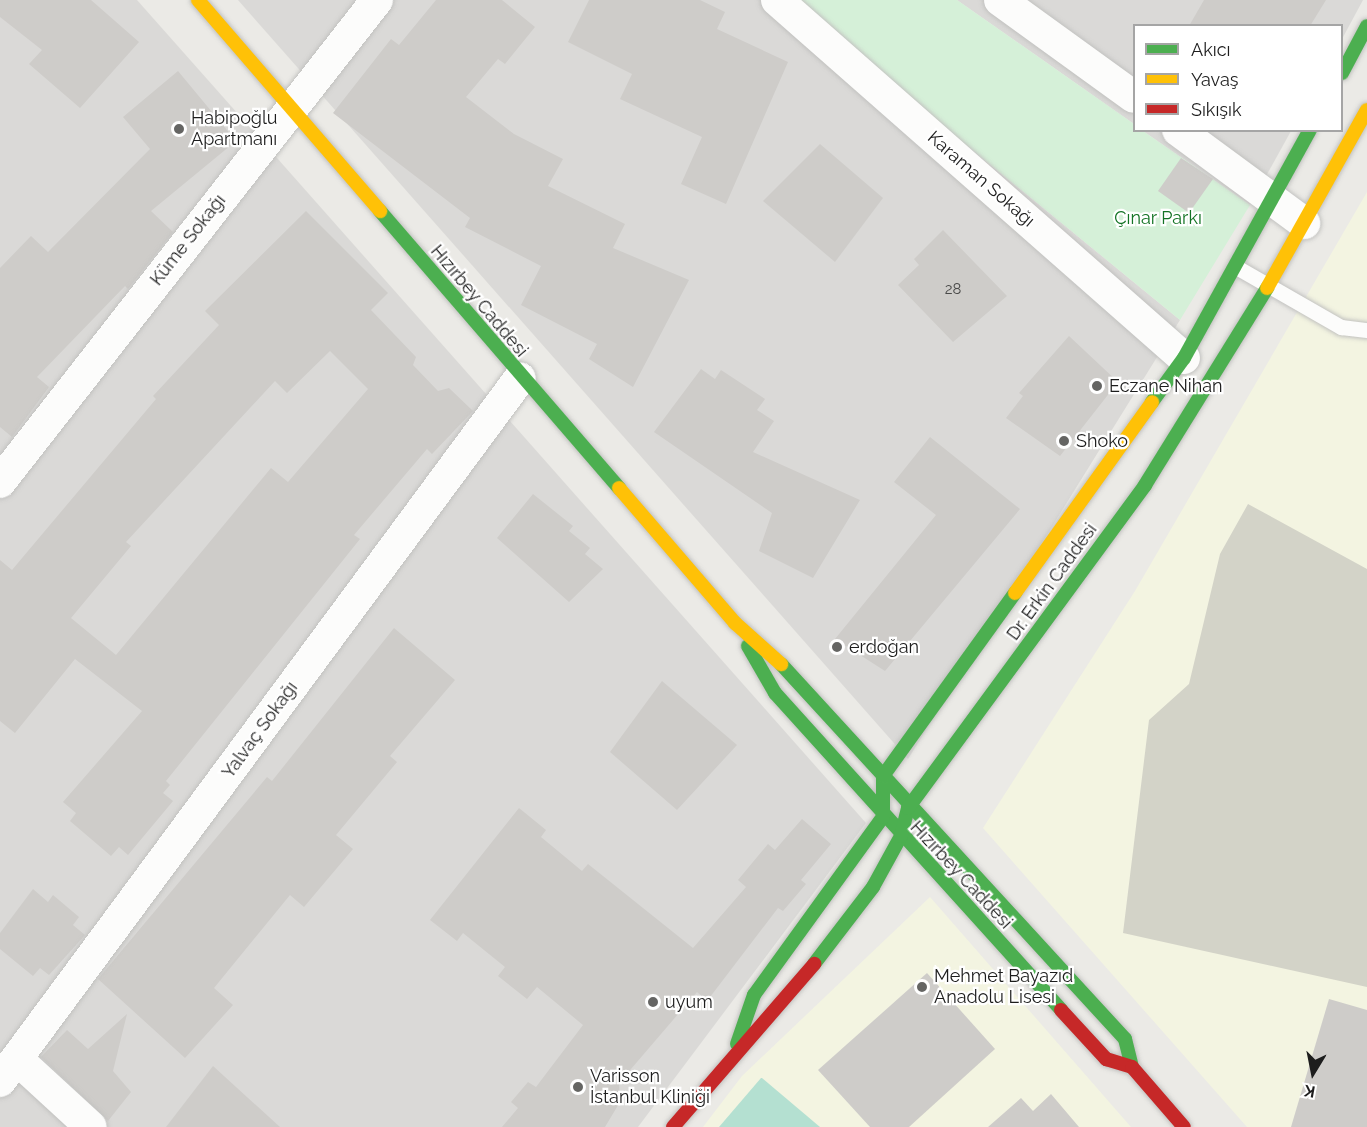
<!DOCTYPE html>
<meta charset="utf-8">
<style>
body{margin:0}
#map{position:relative;width:1367px;height:1127px;overflow:hidden;background:#ebeae6;font-family:Raleway,sans-serif}
div>[style]{position:absolute}
.residential>*{inset:0;background:#dad9d7}
.education>*{inset:0;background:#f3f4e1}
.construction>*{inset:0;background:#d3d3c8}
.park>*{inset:0;background:#d5f0d8}
.pitch>*{inset:0;background:#b4e0d1}
.building>*{inset:0;background:#ceccc9}
.roads{filter:drop-shadow(0 0 2px #c2c2c0) drop-shadow(0 0 2px #c2c2c0)}
.lane>*{height:15px;margin:-7.5px;padding:0 7.5px;transform-origin:7.5px;border-radius:7.5px;background:#fcfcfb}
.street>*{height:32px;margin:-16px;padding:0 16px;transform-origin:16px;border-radius:16px;background:#fcfcfb}
.fast>*{height:14px;margin:-7px;padding:0 7px;transform-origin:7px;border-radius:7px;background:#4caf50}
.slow>*{height:14px;margin:-7px;padding:0 7px;transform-origin:7px;border-radius:7px;background:#ffc107}
.jam>*{height:14px;margin:-7px;padding:0 7px;transform-origin:7px;border-radius:7px;background:#c62828}
.dots>*{width:16px;height:16px;translate:-50% -50%;box-sizing:border-box;border:3px solid #fff;border-radius:50%}
span{translate:-50% -50%;white-space:nowrap;text-align:center;line-height:1.15;-webkit-text-stroke:4.5px #fff;paint-order:stroke}
.number-label{font-size:15px;color:#494948}
.number-label span{-webkit-text-stroke-width:0}
.poi-label{font-size:18px;color:#1d1d1d}
.left{translate:0 -50%;text-align:left}
.street-label{font-size:18px;color:#1d1d1d}
.park-label{font-size:18px;color:#137324}
.legend{position:absolute;left:1133px;top:24px;width:210px;height:108px;box-sizing:border-box;background:#fff;border:2px solid #a5a5a5;margin:0;padding:8px 10px;list-style:none;font-size:18px;color:#1d1d1d}
.legend li{display:flex;align-items:center;gap:12px;height:30px}
.legend b{width:30px;border:2px solid #a5a5a5}
.north{position:absolute;left:1283px;top:1043px;width:60px;height:60px;-webkit-text-stroke:4px #fff;paint-order:stroke;rotate:190deg;font-size:16px;font-weight:700;line-height:24px;text-align:center;color:#1d1d1d}
.north::after{content:'';display:block;margin:auto;width:21px;height:27px;background:#1d1d1d;clip-path:polygon(50% 0,100% 100%,50% 72%,0 100%)}
</style>
<div id="map">
<div class="residential">
<div style="clip-path:polygon(0 0,137px 0,866px 823px,638px 1127px,0 1127px)"></div>
<div style="clip-path:polygon(238px 0,789px 0,1180px 320px,908px 759px)"></div>
<div style="clip-path:polygon(957px 0,1363px 0,1342px 39px,1342px 26px,1134px 26px,1134px 124px)"></div>
<div style="clip-path:polygon(1143px 131px,1291px 131px,1250px 205px)"></div>
</div>
<div class="education">
<div style="clip-path:polygon(1367px 192px,1367px 1127px,1247px 1127px,983px 828px,1135px 591px)"></div>
<div style="clip-path:polygon(930px 897px,1131px 1127px,703px 1127px,742px 1076px)"></div>
</div>
<div class="construction">
<div style="clip-path:polygon(1248px 504px,1367px 569px,1367px 987px,1123px 933px,1149px 720px,1189px 684px,1220px 554px)"></div>
</div>
<div class="park">
<div style="clip-path:polygon(789px 0,957px 0,1134px 124px,1134px 130px,1143px 131px,1250px 205px,1180px 320px)"></div>
</div>
<div class="pitch">
<div style="clip-path:polygon(761px 1078px,762px 1078px,820px 1127px,719px 1127px)"></div>
</div>
<div class="building">
<div style="clip-path:polygon(0 0,91px 0,139px 42px,80px 108px,29px 64px,42px 50px,0 17px)"></div>
<div style="clip-path:polygon(436px 0,502px 0,535px 27px,505px 64px,498px 59px,466px 97px,514px 134px,563px 159px,548px 186px,625px 224px,613px 248px,689px 280px,633px 387px,589px 359px,597px 344px,521px 305px,541px 266px,465px 227px,470px 218px,333px 113px,391px 39px,399px 45px)"></div>
<div style="clip-path:polygon(589px 0,700px 0,725px 12px,717px 29px,788px 62px,726px 204px,681px 184px,702px 137px,620px 99px,632px 74px,568px 42px)"></div>
<div style="clip-path:polygon(1204px 0,1326px 0,1310px 26px,1189px 26px)"></div>
<div style="clip-path:polygon(178px 71px,236px 141px,151px 211px,173px 232px,128px 289px,125px 286px,37px 377px,49px 387px,12px 437px,0 427px,0 268px,31px 236px,48px 252px,150px 149px,123px 117px)"></div>
<div style="clip-path:polygon(820px 144px,883px 198px,835px 262px,763px 201px)"></div>
<div style="clip-path:polygon(1181px 158px,1213px 179px,1189px 213px,1158px 191px)"></div>
<div style="clip-path:polygon(evenodd,306px 211px,388px 293px,371px 310px,416px 357px,413px 365px,438px 391px,449px 388px,473px 411px,432px 454px,427px 449px,354px 535px,360px 539px,166px 781px,170px 785px,163px 793px,173px 801px,128px 855px,119px 847px,111px 856px,70px 821px,76px 813px,63px 802px,142px 711px,75px 659px,15px 733px,0 721px,0 560px,12px 570px,156px 399px,153px 396px,219px 325px,205px 311px,306px 211px,330px 351px,368px 389px,288px 482px,271px 468px,116px 655px,71px 618px,131px 546px,126px 542px,275px 381px,287px 393px,330px 351px)"></div>
<div style="clip-path:polygon(943px 230px,1007px 296px,953px 342px,898px 285px,919px 265px,914px 259px)"></div>
<div style="clip-path:polygon(1069px 336px,1118px 382px,1060px 456px,1006px 418px,1023px 396px,1019px 393px)"></div>
<div style="clip-path:polygon(701px 369px,715px 379px,721px 370px,765px 399px,757px 410px,774px 421px,753px 452px,860px 500px,813px 578px,759px 551px,772px 513px,654px 432px)"></div>
<div style="clip-path:polygon(930px 437px,1020px 509px,885px 671px,835px 639px,936px 515px,894px 482px)"></div>
<div style="clip-path:polygon(533px 494px,573px 526px,569px 531px,590px 548px,585px 554px,603px 569px,569px 602px,497px 538px)"></div>
<div style="clip-path:polygon(394px 628px,455px 680px,390px 756px,397px 762px,336px 835px,353px 849px,304px 907px,290px 895px,214px 988px,233px 1005px,185px 1058px,98px 979px,267px 777px,272px 781px)"></div>
<div style="clip-path:polygon(662px 681px,737px 745px,677px 810px,610px 752px)"></div>
<div style="clip-path:polygon(519px 808px,546px 830px,541px 837px,582px 871px,588px 864px,693px 948px,746px 887px,738px 880px,768px 844px,775px 850px,802px 819px,831px 844px,801px 880px,806px 884px,783px 911px,778px 908px,707px 1001px,697px 992px,619px 1083px,620px 1102px,605px 1127px,502px 1127px,518px 1108px,511px 1102px,528px 1082px,536px 1087px,583px 1025px,537px 987px,527px 999px,498px 976px,505px 967px,463px 933px,457px 941px,430px 920px)"></div>
<div style="clip-path:polygon(33px 889px,48px 902px,53px 895px,79px 917px,73px 925px,85px 935px,49px 975px,40px 968px,33px 976px,0 949px,0 933px)"></div>
<div style="clip-path:polygon(927px 973px,995px 1049px,909px 1127px,870px 1127px,818px 1070px)"></div>
<div style="clip-path:polygon(1329px 999px,1367px 1010px,1367px 1127px,1291px 1127px)"></div>
<div style="clip-path:polygon(127px 1014px,113px 1071px,131px 1092px,108px 1121px,41px 1057px,67px 1030px,88px 1049px)"></div>
<div style="clip-path:polygon(213px 1066px,280px 1127px,166px 1127px)"></div>
<div style="clip-path:polygon(1051px 1094px,1079px 1127px,988px 1127px,1021px 1098px,1033px 1111px)"></div>
</div>
<div class="roads">
<div class="lane">
<div style="left:1238px;top:268px;width:119px;rotate:29.8deg"></div>
<div style="left:1341px;top:327px;width:26px;rotate:7deg"></div>
</div>
<div class="street">
<div style="left:777px;top:0;width:542px;rotate:41.34deg"></div>
<div style="left:1000px;top:0;width:165px;rotate:35.9deg"></div>
<div style="left:1178px;top:130px;width:157px;rotate:36.4deg"></div>
<div style="left:0;top:482px;width:612px;rotate:-51.97deg"></div>
<div style="left:17px;top:1059px;width:100px;rotate:42.6deg"></div>
<div style="left:0;top:1081px;width:874px;rotate:-53.51deg"></div>
</div>
<div class="fast">
<div style="left:1342px;top:73px;width:53px;rotate:-62deg"></div>
<div style="left:380px;top:211px;width:366px;rotate:49.2deg"></div>
<div style="left:1152px;top:402px;width:54px;rotate:-54deg"></div>
<div style="left:1184px;top:358px;width:260px;rotate:-61.1deg"></div>
<div style="left:748px;top:646px;width:54px;rotate:60.1deg"></div>
<div style="left:775px;top:693px;width:427px;rotate:47.9deg"></div>
<div style="left:781px;top:664px;width:509px;rotate:47.47deg"></div>
<div style="left:1125px;top:1039px;width:29px;rotate:76deg"></div>
<div style="left:814px;top:964px;width:97px;rotate:-52.5deg"></div>
<div style="left:873px;top:887px;width:58px;rotate:-61.2deg"></div>
<div style="left:901px;top:836px;width:29px;rotate:-76deg"></div>
<div style="left:908px;top:808px;width:401px;rotate:-53.7deg"></div>
<div style="left:1145px;top:485px;width:232px;rotate:-58.2deg"></div>
<div style="left:737px;top:1044px;width:52px;rotate:-70.9deg"></div>
<div style="left:754px;top:995px;width:220px;rotate:-54.1deg"></div>
<div style="left:883px;top:817px;width:41px;rotate:-90deg"></div>
<div style="left:883px;top:776px;width:226px;rotate:-54.2deg"></div>
</div>
<div class="slow">
<div style="left:198px;top:0;width:279px;rotate:49.2deg"></div>
<div style="left:1267px;top:288px;width:204px;rotate:-60.7deg"></div>
<div style="left:619px;top:488px;width:178px;rotate:49.3deg"></div>
<div style="left:735px;top:623px;width:62px;rotate:41.7deg"></div>
<div style="left:1015px;top:593px;width:235px;rotate:-54.3deg"></div>
</div>
<div class="jam">
<div style="left:1061px;top:1010px;width:67px;rotate:47.4deg"></div>
<div style="left:1106px;top:1059px;width:27px;rotate:17deg"></div>
<div style="left:1132px;top:1067px;width:79px;rotate:49.1deg"></div>
<div style="left:673px;top:1127px;width:216px;rotate:-49.1deg"></div>
</div>
</div>
<div class="dots">
<div style="left:179px;top:129px;background:#656563"></div>
<div style="left:1097px;top:386px;background:#656563"></div>
<div style="left:1064px;top:441px;background:#656563"></div>
<div style="left:837px;top:647px;background:#656563"></div>
<div style="left:922px;top:987px;background:#656563"></div>
<div style="left:653px;top:1002px;background:#656563"></div>
<div style="left:578px;top:1087px;background:#656563"></div>
</div>
<div class="number-label">
<span style="left:953px;top:290px">28</span>
</div>
<div class="poi-label">
<span class="left" style="left:191px;top:129px">Habipoğlu<br>Apartmanı</span>
<span class="left" style="left:1109px;top:386px">Eczane Nihan</span>
<span class="left" style="left:1076px;top:441px">Shoko</span>
<span class="left" style="left:849px;top:647px">erdoğan</span>
<span class="left" style="left:934px;top:987px">Mehmet Bayazıd<br>Anadolu Lisesi</span>
<span class="left" style="left:665px;top:1002px">uyum</span>
<span class="left" style="left:590px;top:1087px">Varisson<br>İstanbul Kliniği</span>
</div>
<div class="street-label">
<span style="left:981px;top:179px;rotate:41deg">Karaman Sokağı</span>
<span style="left:188px;top:240px;rotate:-52deg">Küme Sokağı</span>
<span style="left:479px;top:301px;rotate:50deg">Hızırbey Caddesi</span>
<span style="left:1052px;top:582px;rotate:-54deg">Dr. Erkin Caddesi</span>
<span style="left:260px;top:730px;rotate:-54deg">Yalvaç Sokağı</span>
<span style="left:961px;top:875px;rotate:47deg">Hızırbey Caddesi</span>
</div>
<div class="park-label">
<span style="left:1158px;top:218px">Çınar Parkı</span>
</div>
<ul class="legend">
<li><b style="height:8px;background:#4caf50"></b>Akıcı</li>
<li><b style="height:8px;background:#ffc107"></b>Yavaş</li>
<li><b style="height:8px;background:#c62828"></b>Sıkışık</li>
</ul>
<div class="north">K</div>
</div>
